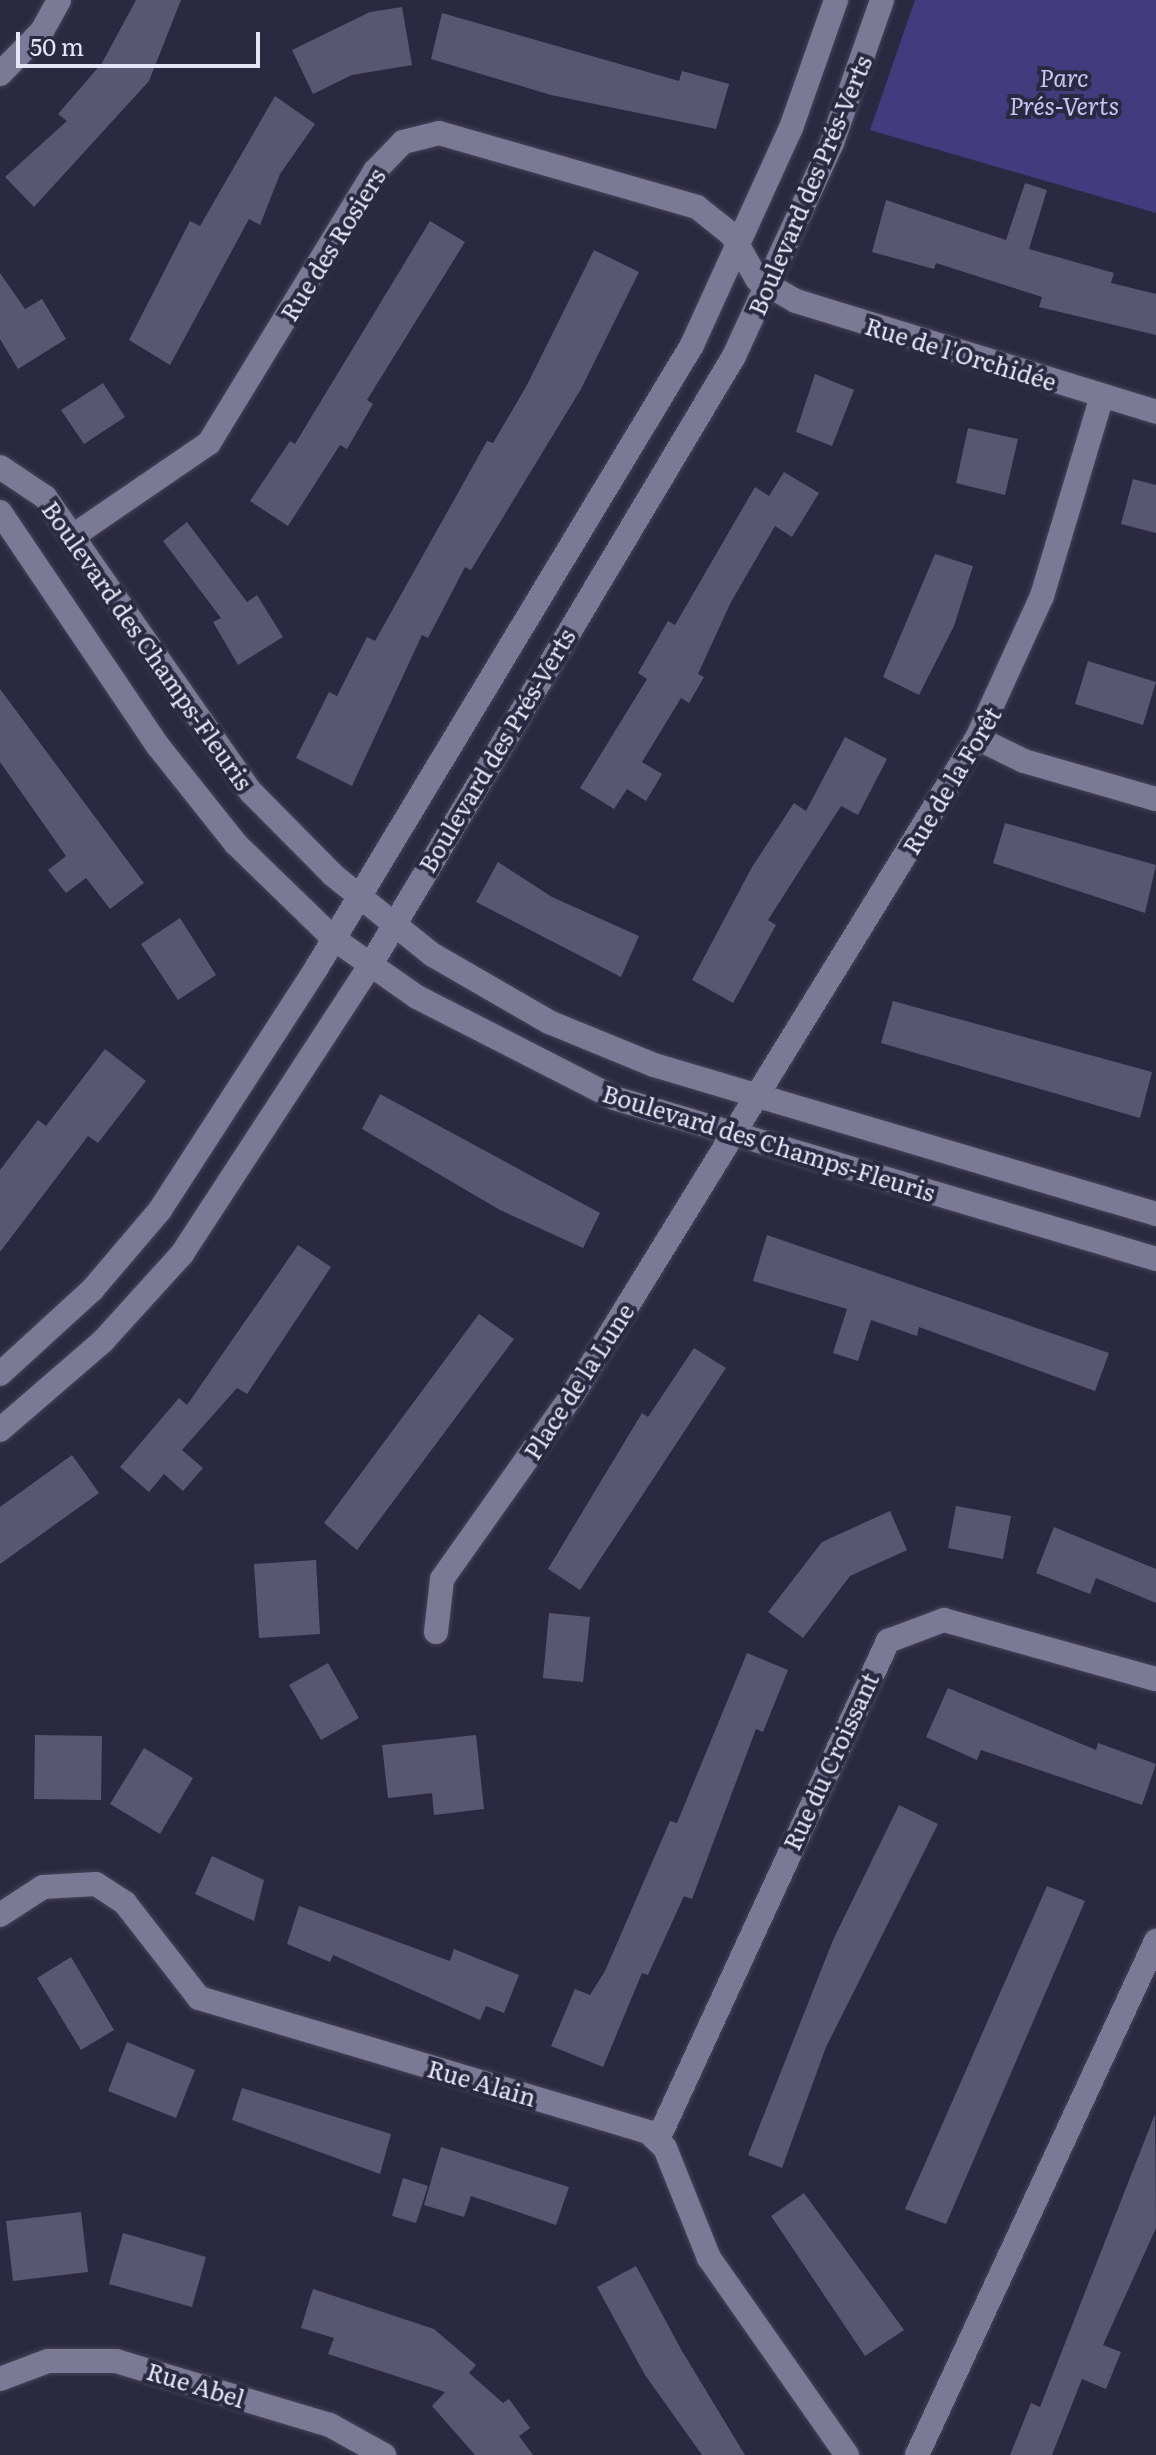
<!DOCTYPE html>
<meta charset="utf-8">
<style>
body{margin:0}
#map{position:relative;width:1156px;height:2455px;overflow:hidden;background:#2b2941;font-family:Literata,serif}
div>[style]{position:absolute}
.green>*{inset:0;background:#443b7e}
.building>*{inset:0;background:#585771}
.roads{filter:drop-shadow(0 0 2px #464458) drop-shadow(0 0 2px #464458)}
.minor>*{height:24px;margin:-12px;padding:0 12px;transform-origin:12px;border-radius:12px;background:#7b7a96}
span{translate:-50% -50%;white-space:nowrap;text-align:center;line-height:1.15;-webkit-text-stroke:8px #2b2941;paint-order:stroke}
.park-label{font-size:24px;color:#c7c5f3;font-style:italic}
.street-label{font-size:24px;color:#e5e5f5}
.scale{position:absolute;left:16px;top:32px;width:244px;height:36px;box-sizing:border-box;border:4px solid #e5e5f5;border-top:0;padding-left:10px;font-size:24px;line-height:28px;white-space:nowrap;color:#e5e5f5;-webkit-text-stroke:6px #2b2941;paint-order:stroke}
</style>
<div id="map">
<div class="green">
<div style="clip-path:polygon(915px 0,1156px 0,1156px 213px,870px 130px)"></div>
</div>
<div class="building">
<div style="clip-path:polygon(136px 0,181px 0,149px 81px,34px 207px,5px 177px,67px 121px,58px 114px,102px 63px)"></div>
<div style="clip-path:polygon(402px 7px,412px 65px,352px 75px,313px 94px,292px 50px,370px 12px)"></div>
<div style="clip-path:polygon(442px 13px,679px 81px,682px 71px,729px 84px,716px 129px,551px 95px,431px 59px)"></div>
<div style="clip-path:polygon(275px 96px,315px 124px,280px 174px,260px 225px,249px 219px,170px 365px,129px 340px,190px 221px,200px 226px)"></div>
<div style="clip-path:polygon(1025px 183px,1047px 190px,1029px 249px,1114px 273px,1111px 283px,1156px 294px,1156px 335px,1039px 307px,1042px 297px,936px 263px,934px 269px,872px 252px,886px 200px,1006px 240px)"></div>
<div style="clip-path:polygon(430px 221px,465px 242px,367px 400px,373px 404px,347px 449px,340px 445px,288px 526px,250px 501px,290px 441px,295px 444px)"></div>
<div style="clip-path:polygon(594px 250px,639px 272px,581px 389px,471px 570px,465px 567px,428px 638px,422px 635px,352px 786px,296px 758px,329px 692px,337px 696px,367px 637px,375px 641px,487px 441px,493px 443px,527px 385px)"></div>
<div style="clip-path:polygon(0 273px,25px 309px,42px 299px,66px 339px,18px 369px,0 339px)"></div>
<div style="clip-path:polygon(815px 374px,854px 390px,832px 446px,796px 432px)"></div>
<div style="clip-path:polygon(103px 383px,125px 417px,84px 444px,61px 410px)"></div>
<div style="clip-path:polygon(968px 428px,1018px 439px,1005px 495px,956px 483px)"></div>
<div style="clip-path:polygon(784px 472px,819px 493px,792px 537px,775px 526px,731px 602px,698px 674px,704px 677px,689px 703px,681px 698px,642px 762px,662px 774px,646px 801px,627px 789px,614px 809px,580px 788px,647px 679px,638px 673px,668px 621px,675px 625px,755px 487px,769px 496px)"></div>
<div style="clip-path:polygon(1133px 479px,1156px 485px,1156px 533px,1121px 524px)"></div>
<div style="clip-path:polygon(187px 522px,247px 602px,257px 595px,283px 637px,238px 665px,213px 622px,221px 618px,163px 541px)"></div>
<div style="clip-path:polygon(935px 554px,973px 566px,954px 626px,919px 695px,883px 677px)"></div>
<div style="clip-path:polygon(1088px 661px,1156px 682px,1143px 725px,1075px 704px)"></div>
<div style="clip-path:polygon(0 689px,144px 883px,110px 909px,86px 878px,66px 893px,48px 870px,66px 856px,0 762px)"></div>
<div style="clip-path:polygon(845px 737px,887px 759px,858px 815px,841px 806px,768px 920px,776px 925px,733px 1003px,692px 980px,752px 867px,794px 803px,806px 811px)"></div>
<div style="clip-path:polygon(1005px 823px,1156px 865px,1145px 913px,993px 863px)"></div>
<div style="clip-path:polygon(498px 862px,552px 897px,639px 936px,621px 977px,476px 902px)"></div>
<div style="clip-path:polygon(180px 918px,216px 975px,178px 1000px,141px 944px)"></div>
<div style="clip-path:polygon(893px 1001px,1152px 1072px,1140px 1118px,881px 1043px)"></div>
<div style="clip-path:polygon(105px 1049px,146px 1081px,98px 1143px,88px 1136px,0 1252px,0 1170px,38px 1120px,46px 1126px)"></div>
<div style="clip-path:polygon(380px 1094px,600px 1213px,583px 1248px,500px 1210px,362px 1129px)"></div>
<div style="clip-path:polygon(767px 1235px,1109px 1353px,1095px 1391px,919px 1327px,917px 1336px,871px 1320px,858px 1361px,833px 1353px,847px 1309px,753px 1281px)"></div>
<div style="clip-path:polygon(298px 1245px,331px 1267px,247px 1394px,237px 1388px,182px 1450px,203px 1468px,183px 1491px,164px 1474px,149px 1492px,120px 1467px,179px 1398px,187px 1405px)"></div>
<div style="clip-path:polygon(479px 1314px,514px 1339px,357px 1550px,324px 1523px)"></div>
<div style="clip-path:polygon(694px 1348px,726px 1368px,580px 1590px,548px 1569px,642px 1413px,648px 1417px)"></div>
<div style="clip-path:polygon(72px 1455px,99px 1493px,0 1564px,0 1507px)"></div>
<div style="clip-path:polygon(956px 1506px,1011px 1516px,1003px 1559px,948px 1548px)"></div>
<div style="clip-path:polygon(890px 1511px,907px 1550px,850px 1576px,803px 1638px,768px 1612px,822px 1542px)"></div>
<div style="clip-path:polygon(1054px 1527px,1156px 1569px,1156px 1603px,1096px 1578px,1090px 1594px,1036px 1573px)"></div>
<div style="clip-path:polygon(316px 1560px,320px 1634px,259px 1638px,254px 1564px)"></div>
<div style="clip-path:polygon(549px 1613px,590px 1617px,583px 1682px,543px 1678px)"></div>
<div style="clip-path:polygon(747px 1653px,788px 1670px,763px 1732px,756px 1729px,692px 1899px,684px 1896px,648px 1975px,642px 1973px,603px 2067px,551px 2046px,575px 1989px,590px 1995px,605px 1971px,670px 1821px,677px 1823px)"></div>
<div style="clip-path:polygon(328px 1663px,359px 1718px,321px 1740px,289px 1685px)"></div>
<div style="clip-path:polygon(948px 1688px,1096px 1750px,1098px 1743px,1156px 1764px,1142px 1805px,981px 1750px,977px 1760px,926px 1737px)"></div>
<div style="clip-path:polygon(35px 1735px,102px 1736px,101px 1800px,34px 1799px)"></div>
<div style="clip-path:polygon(476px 1735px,484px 1809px,434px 1815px,432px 1793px,388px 1798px,382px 1745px)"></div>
<div style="clip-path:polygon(144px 1748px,193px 1778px,160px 1834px,110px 1804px)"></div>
<div style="clip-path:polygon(899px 1805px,938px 1824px,826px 2047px,782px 2168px,748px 2155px,833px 1940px)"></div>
<div style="clip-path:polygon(212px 1856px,264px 1880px,254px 1921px,195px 1894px)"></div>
<div style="clip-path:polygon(1047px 1886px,1085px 1901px,946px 2224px,905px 2209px)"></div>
<div style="clip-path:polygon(299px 1906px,450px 1961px,454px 1949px,519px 1975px,504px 2013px,486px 2006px,480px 2020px,333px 1955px,330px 1962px,287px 1944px)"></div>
<div style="clip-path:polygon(71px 1957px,114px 2030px,81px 2050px,37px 1978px)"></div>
<div style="clip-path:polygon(127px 2042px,195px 2070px,176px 2118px,108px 2091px)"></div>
<div style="clip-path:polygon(242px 2088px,391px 2134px,380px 2174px,232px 2120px)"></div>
<div style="clip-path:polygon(1155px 2114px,1156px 2228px,1103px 2345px,1121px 2352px,1106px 2389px,1082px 2379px,1052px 2455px,1010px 2455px,1031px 2403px,1040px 2407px)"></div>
<div style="clip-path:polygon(441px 2147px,569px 2187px,556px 2225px,471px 2196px,464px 2217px,424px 2205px)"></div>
<div style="clip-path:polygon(403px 2178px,428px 2186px,416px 2223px,392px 2216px)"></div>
<div style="clip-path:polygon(804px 2193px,904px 2330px,865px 2356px,771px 2216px)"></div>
<div style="clip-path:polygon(81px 2212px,88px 2272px,13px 2281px,6px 2221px)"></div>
<div style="clip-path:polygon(123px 2233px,206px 2257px,192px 2307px,109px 2284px)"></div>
<div style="clip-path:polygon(636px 2266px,682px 2351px,745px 2455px,702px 2455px,645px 2375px,597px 2287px)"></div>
<div style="clip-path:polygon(313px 2289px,434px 2329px,476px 2365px,469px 2373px,503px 2403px,509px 2399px,530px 2428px,519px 2436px,533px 2455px,475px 2455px,432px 2406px,445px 2392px,328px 2354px,334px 2338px,301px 2328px)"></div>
</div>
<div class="roads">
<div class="minor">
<div style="left:0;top:74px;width:60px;rotate:-45.7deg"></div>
<div style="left:42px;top:31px;width:35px;rotate:-61deg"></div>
<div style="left:0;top:467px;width:54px;rotate:33.7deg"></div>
<div style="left:45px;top:497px;width:360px;rotate:55.1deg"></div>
<div style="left:251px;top:792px;width:117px;rotate:45.3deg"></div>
<div style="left:333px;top:875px;width:128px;rotate:38.7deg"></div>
<div style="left:433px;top:955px;width:134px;rotate:30deg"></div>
<div style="left:549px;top:1022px;width:113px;rotate:22.3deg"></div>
<div style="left:654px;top:1065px;width:524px;rotate:16.53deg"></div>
<div style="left:0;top:512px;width:282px;rotate:56deg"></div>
<div style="left:158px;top:746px;width:125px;rotate:51.5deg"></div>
<div style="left:236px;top:844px;width:136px;rotate:44.1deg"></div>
<div style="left:334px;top:939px;width:101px;rotate:34.9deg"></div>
<div style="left:417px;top:997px;width:221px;rotate:27.1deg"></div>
<div style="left:614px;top:1098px;width:565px;rotate:16.54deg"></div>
<div style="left:73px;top:536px;width:165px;rotate:-34.4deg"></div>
<div style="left:209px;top:443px;width:319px;rotate:-58.6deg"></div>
<div style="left:375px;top:171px;width:40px;rotate:-46deg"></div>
<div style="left:403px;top:142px;width:37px;rotate:-14deg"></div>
<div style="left:439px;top:133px;width:268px;rotate:16deg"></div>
<div style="left:697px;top:207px;width:45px;rotate:38.7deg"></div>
<div style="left:732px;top:235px;width:51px;rotate:60.4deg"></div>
<div style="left:757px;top:279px;width:45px;rotate:29.4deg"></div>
<div style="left:796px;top:301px;width:377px;rotate:17.1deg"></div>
<div style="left:977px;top:738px;width:52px;rotate:26.1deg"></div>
<div style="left:1024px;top:761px;width:137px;rotate:16.1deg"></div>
<div style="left:0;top:1374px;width:125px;rotate:-42.4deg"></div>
<div style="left:92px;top:1290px;width:105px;rotate:-49.6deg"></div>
<div style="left:160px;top:1210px;width:289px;rotate:-57.1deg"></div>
<div style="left:317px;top:967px;width:726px;rotate:-58.91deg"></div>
<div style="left:692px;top:345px;width:239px;rotate:-65.5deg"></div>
<div style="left:791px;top:128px;width:136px;rotate:-70.6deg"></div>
<div style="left:0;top:1430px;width:136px;rotate:-40.8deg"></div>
<div style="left:103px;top:1341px;width:118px;rotate:-47.8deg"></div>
<div style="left:182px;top:1254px;width:344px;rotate:-56.9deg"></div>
<div style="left:370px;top:966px;width:710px;rotate:-59.17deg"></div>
<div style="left:734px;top:356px;width:234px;rotate:-65.3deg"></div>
<div style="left:832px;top:143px;width:151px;rotate:-70.7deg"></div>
<div style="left:436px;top:1632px;width:53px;rotate:-83.5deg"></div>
<div style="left:442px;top:1579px;width:230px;rotate:-54.7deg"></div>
<div style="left:575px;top:1391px;width:767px;rotate:-58.38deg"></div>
<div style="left:977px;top:738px;width:156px;rotate:-65.4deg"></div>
<div style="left:1042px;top:596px;width:209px;rotate:-73.3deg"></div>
<div style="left:0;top:1915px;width:51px;rotate:-33.1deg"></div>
<div style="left:43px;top:1887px;width:53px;rotate:-3.2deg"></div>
<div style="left:96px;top:1884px;width:35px;rotate:33deg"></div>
<div style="left:125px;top:1903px;width:120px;rotate:52.1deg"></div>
<div style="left:199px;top:1998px;width:469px;rotate:16.6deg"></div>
<div style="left:648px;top:2132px;width:23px;rotate:43deg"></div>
<div style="left:665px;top:2148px;width:118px;rotate:68.2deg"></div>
<div style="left:709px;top:2258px;width:241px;rotate:55deg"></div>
<div style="left:658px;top:2139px;width:549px;rotate:-65.21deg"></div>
<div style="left:888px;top:1641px;width:60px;rotate:-20.6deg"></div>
<div style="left:944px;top:1620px;width:220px;rotate:15.6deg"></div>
<div style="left:0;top:2379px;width:51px;rotate:-20.6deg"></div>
<div style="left:48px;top:2361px;width:68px"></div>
<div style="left:116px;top:2361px;width:223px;rotate:16.7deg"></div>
<div style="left:330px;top:2425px;width:62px;rotate:29.1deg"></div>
<div style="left:917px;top:2455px;width:567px;rotate:-65.06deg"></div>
</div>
</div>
<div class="park-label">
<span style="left:1064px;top:91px">Parc<br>Prés-Verts</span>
</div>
<div class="street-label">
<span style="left:809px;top:185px;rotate:-67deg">Boulevard des Prés-Verts</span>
<span style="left:332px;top:244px;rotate:-58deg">Rue des Rosiers</span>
<span style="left:961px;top:353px;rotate:17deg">Rue de l'Orchidée</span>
<span style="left:148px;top:645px;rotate:55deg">Boulevard des Champs-Fleuris</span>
<span style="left:496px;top:750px;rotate:-59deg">Boulevard des Prés-Verts</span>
<span style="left:951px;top:780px;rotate:-59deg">Rue de la Forêt</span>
<span style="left:769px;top:1142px;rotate:17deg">Boulevard des Champs-Fleuris</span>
<span style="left:578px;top:1381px;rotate:-57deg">Place de la Lune</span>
<span style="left:830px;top:1761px;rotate:-65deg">Rue du Croissant</span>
<span style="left:482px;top:2082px;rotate:16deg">Rue Alain</span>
<span style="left:196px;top:2384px;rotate:17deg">Rue Abel</span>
</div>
<div class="scale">50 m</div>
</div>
